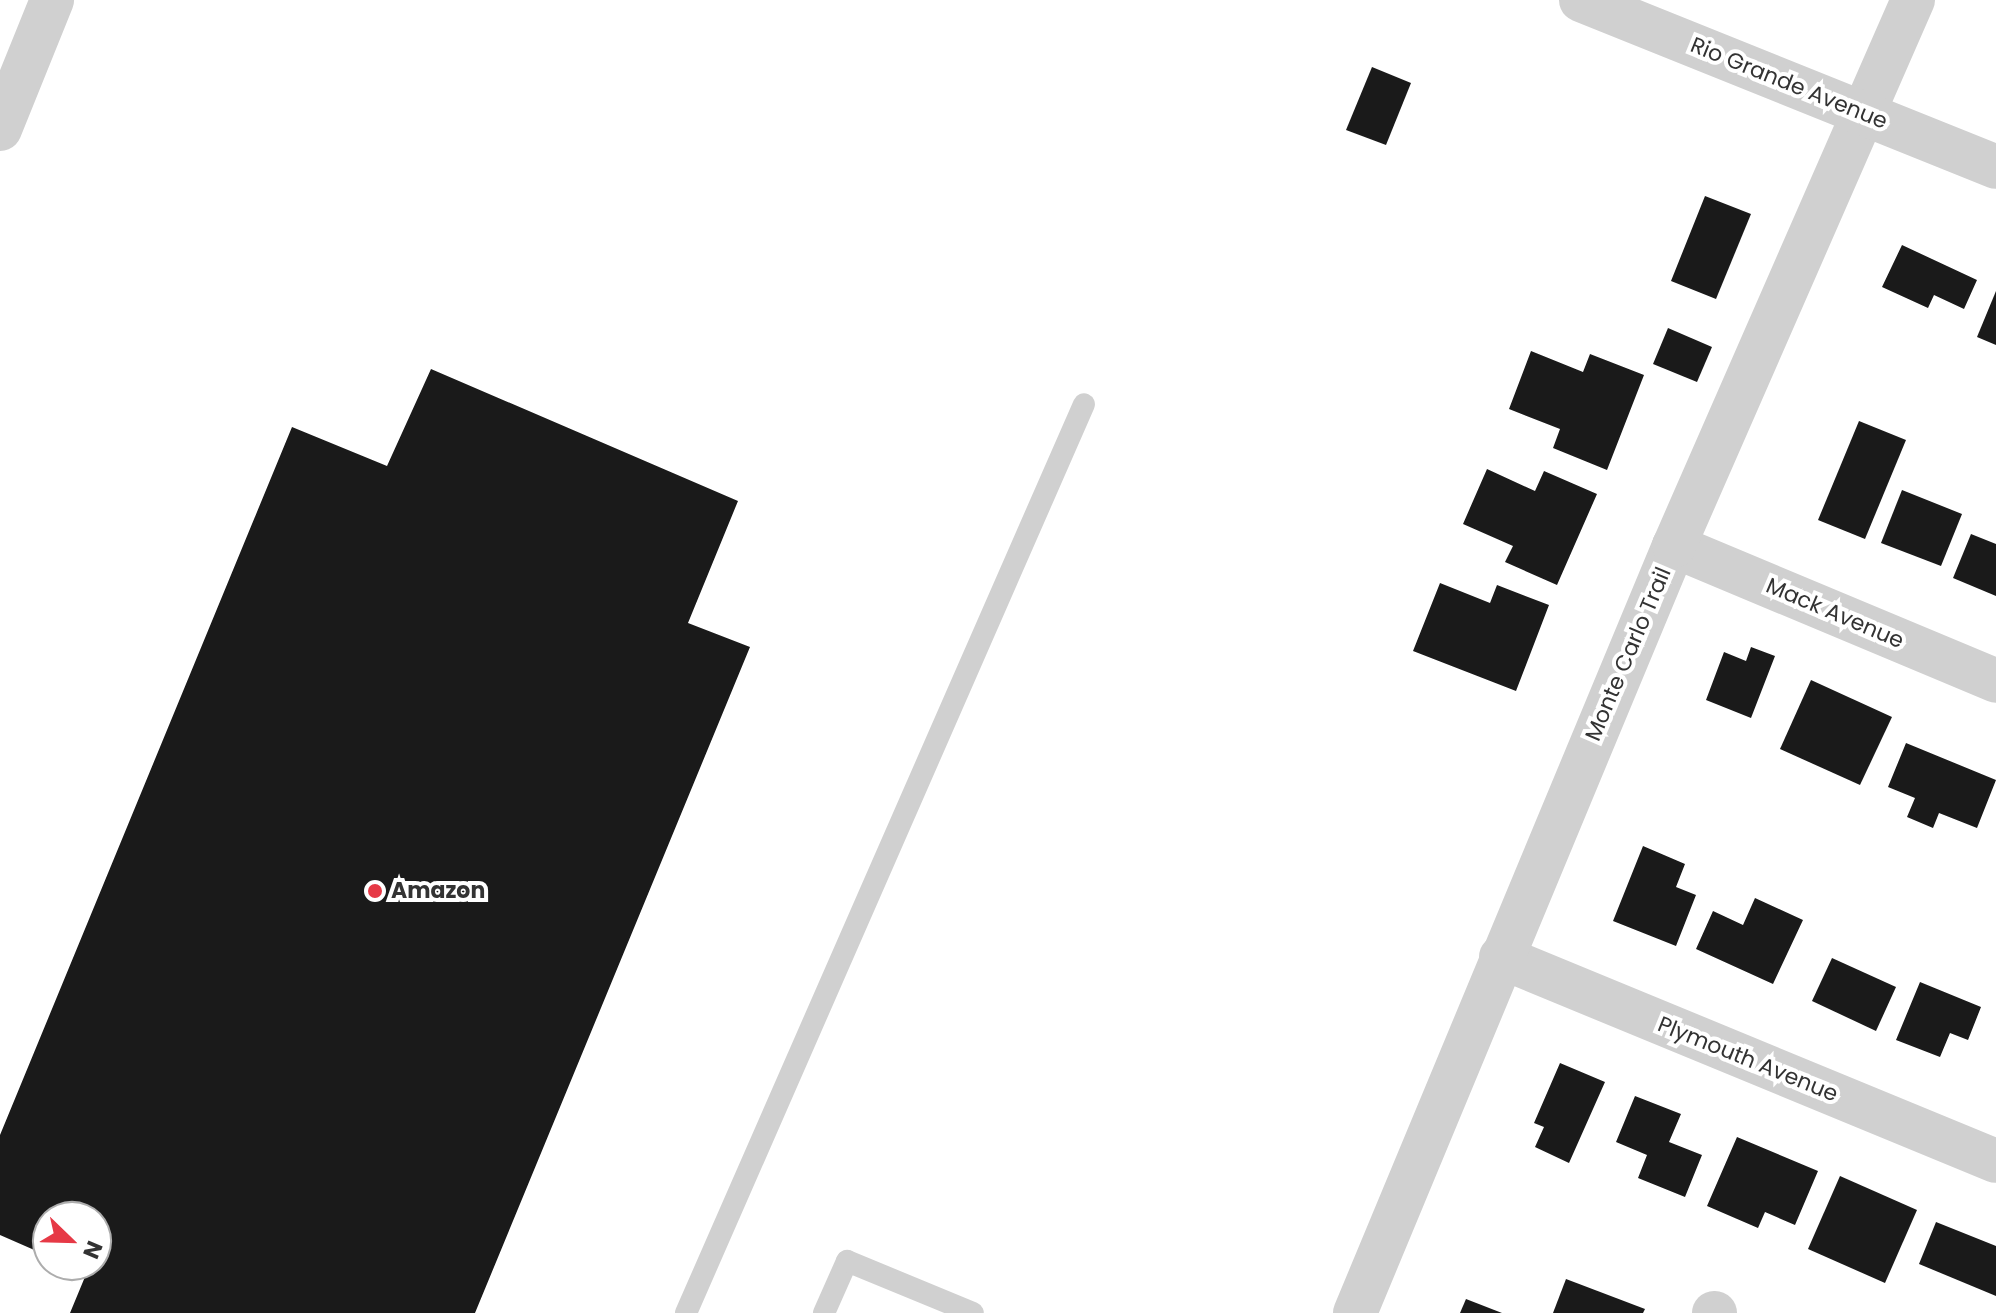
<!DOCTYPE html>
<style>
body{margin:0}
#map{position:relative;width:1996px;height:1313px;overflow:hidden;background:#fff;font-family:Poppins,sans-serif}
div>[style]{position:absolute}
.building>*{inset:0;background:#1a1a1a}
.service>*{height:22px;margin:-11px;padding:0 11px;transform-origin:11px;border-radius:11px;background:#d0d0d0}
.minor>*{height:44px;margin:-22px;padding:0 22px;transform-origin:22px;border-radius:22px;background:#d0d0d0}
.tertiary>*{height:44px;margin:-22px;padding:0 22px;transform-origin:22px;border-radius:22px;background:#d0d0d0}
.dots>*{width:22px;height:22px;translate:-50% -50%;box-sizing:border-box;border:4px solid #fff;border-radius:50%}
span{translate:-50% -50%;white-space:nowrap;text-align:center;line-height:1.15;-webkit-text-stroke:8px #fff;paint-order:stroke}
.street-label{font-size:22px;color:#333}
.poi-label{font-size:22px;color:#333;font-weight:700}
.left{translate:0 -50%;text-align:left}
.north{position:absolute;left:32px;top:1201px;width:80px;height:80px;box-sizing:border-box;background:#fff;border:2px solid #adadad;border-radius:50%;rotate:113deg;font-size:22px;font-weight:700;line-height:32px;text-align:center;color:#333}
.north::after{content:'';display:block;margin:auto;width:28px;height:36px;background:#e63946;clip-path:polygon(50% 0,100% 100%,50% 72%,0 100%)}
</style>
<div id="map">
<div class="building">
<div style="clip-path:polygon(1372px 67px,1411px 83px,1386px 145px,1346px 130px)"></div>
<div style="clip-path:polygon(1705px 196px,1751px 214px,1716px 299px,1671px 281px)"></div>
<div style="clip-path:polygon(1902px 245px,1977px 280px,1964px 309px,1934px 295px,1928px 308px,1882px 287px)"></div>
<div style="clip-path:polygon(1996px 291px,1996px 345px,1977px 337px)"></div>
<div style="clip-path:polygon(1668px 328px,1712px 347px,1697px 382px,1653px 364px)"></div>
<div style="clip-path:polygon(1531px 351px,1583px 372px,1590px 354px,1644px 375px,1607px 470px,1553px 448px,1560px 429px,1509px 409px)"></div>
<div style="clip-path:polygon(431px 369px,738px 501px,688px 623px,750px 647px,475px 1313px,70px 1313px,87px 1272px,70px 1265px,96px 1265px,96px 1217px,48px 1217px,48px 1256px,0 1235px,0 1135px,292px 427px,387px 466px)"></div>
<div style="clip-path:polygon(1859px 421px,1906px 440px,1865px 539px,1818px 520px)"></div>
<div style="clip-path:polygon(1487px 469px,1535px 491px,1544px 471px,1597px 494px,1557px 585px,1505px 562px,1513px 546px,1463px 524px)"></div>
<div style="clip-path:polygon(1902px 490px,1962px 514px,1941px 566px,1881px 543px)"></div>
<div style="clip-path:polygon(1971px 534px,1996px 544px,1996px 596px,1953px 578px)"></div>
<div style="clip-path:polygon(1440px 583px,1490px 603px,1497px 585px,1549px 605px,1516px 691px,1413px 651px)"></div>
<div style="clip-path:polygon(1751px 647px,1775px 656px,1751px 718px,1706px 700px,1724px 652px,1746px 661px)"></div>
<div style="clip-path:polygon(1811px 680px,1892px 717px,1860px 785px,1780px 749px)"></div>
<div style="clip-path:polygon(1906px 743px,1996px 780px,1977px 828px,1939px 813px,1933px 828px,1907px 817px,1915px 798px,1888px 787px)"></div>
<div style="clip-path:polygon(1643px 846px,1685px 864px,1676px 887px,1696px 895px,1676px 946px,1613px 921px)"></div>
<div style="clip-path:polygon(1755px 898px,1803px 920px,1773px 984px,1696px 949px,1713px 911px,1743px 925px)"></div>
<div style="clip-path:polygon(1832px 958px,1896px 987px,1876px 1031px,1812px 1001px)"></div>
<div style="clip-path:polygon(1920px 982px,1981px 1007px,1968px 1040px,1950px 1033px,1940px 1057px,1896px 1040px)"></div>
<div style="clip-path:polygon(1560px 1063px,1605px 1082px,1569px 1163px,1535px 1147px,1544px 1127px,1534px 1123px)"></div>
<div style="clip-path:polygon(1635px 1096px,1681px 1114px,1669px 1142px,1702px 1155px,1685px 1197px,1638px 1178px,1647px 1155px,1616px 1142px)"></div>
<div style="clip-path:polygon(1737px 1137px,1818px 1171px,1795px 1225px,1765px 1212px,1758px 1228px,1707px 1206px)"></div>
<div style="clip-path:polygon(1840px 1176px,1917px 1210px,1885px 1283px,1808px 1249px)"></div>
<div style="clip-path:polygon(1936px 1222px,1996px 1246px,1996px 1296px,1919px 1264px)"></div>
<div style="clip-path:polygon(1566px 1279px,1645px 1309px,1643px 1313px,1553px 1313px)"></div>
<div style="clip-path:polygon(1466px 1299px,1502px 1313px,1460px 1313px)"></div>
</div>
<div class="service">
<div style="left:686px;top:1313px;width:992px;rotate:-66.35deg"></div>
<div style="left:824px;top:1313px;width:57px;rotate:-66.1deg"></div>
<div style="left:847px;top:1261px;width:136px;rotate:22.4deg"></div>
</div>
<div class="minor">
<div style="left:0;top:129px;width:139px;rotate:-68deg"></div>
<div style="left:1674px;top:546px;width:349px;rotate:22.7deg"></div>
<div style="left:1501px;top:957px;width:535px;rotate:22.4deg"></div>
<div style="left:1355px;top:1313px;width:831px;rotate:-67.42deg"></div>
<div style="left:1674px;top:546px;width:596px;rotate:-66.36deg"></div>
<div style="left:1714px;top:1313px;width:1px"></div>
</div>
<div class="tertiary">
<div style="left:1581px;top:0;width:447px;rotate:21.9deg"></div>
</div>
<div class="dots">
<div style="left:375px;top:891px;background:#e63946"></div>
</div>
<div class="street-label">
<span style="left:1789px;top:83px;rotate:22deg">Rio Grande Avenue</span>
<span style="left:1835px;top:613px;rotate:23deg">Mack Avenue</span>
<span style="left:1628px;top:654px;rotate:-67deg">Monte Carlo Trail</span>
<span style="left:1748px;top:1059px;rotate:22deg">Plymouth Avenue</span>
</div>
<div class="poi-label">
<span class="left" style="left:391px;top:891px">Amazon</span>
</div>
<div class="north">N</div>
</div>
